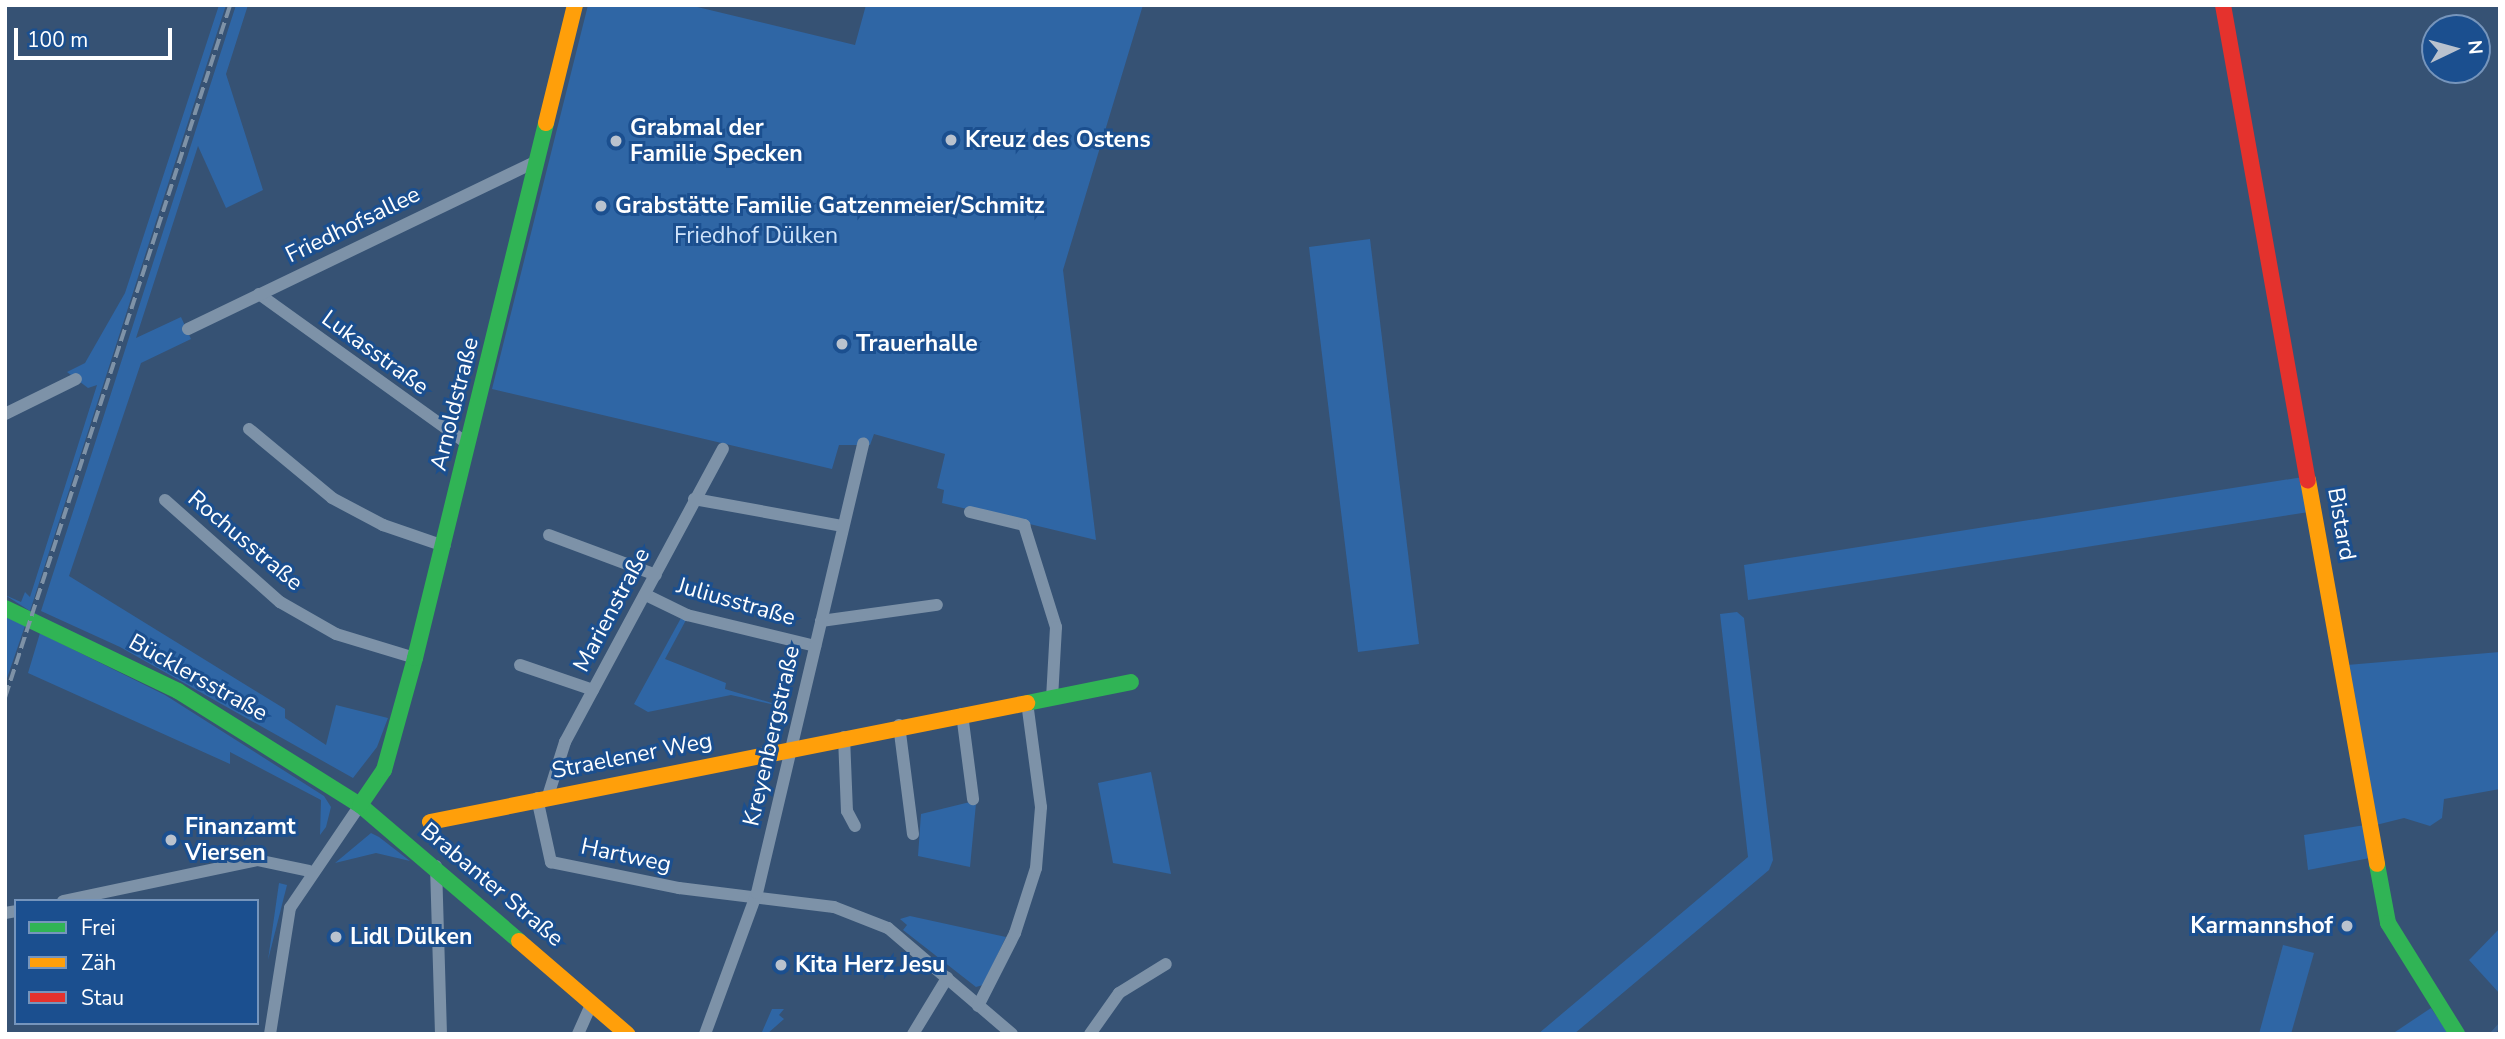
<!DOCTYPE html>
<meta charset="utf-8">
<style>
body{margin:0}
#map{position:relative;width:2505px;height:1039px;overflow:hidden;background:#365274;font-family:"Nunito Sans",sans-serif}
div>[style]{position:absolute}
.green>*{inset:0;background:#2f66a5}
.stream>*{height:3.5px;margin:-1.75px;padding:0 1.75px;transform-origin:1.75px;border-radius:1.75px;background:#3b618d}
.street>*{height:12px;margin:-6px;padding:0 6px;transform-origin:6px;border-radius:6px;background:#7d92a8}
.fast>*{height:16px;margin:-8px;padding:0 8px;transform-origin:8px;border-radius:8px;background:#30b455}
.slow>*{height:16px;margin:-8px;padding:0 8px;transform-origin:8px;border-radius:8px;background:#ff9f0a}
.jam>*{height:16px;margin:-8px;padding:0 8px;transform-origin:8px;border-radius:8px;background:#e5322d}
.rail>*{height:3.5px;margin-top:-1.75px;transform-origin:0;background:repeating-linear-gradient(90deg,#7e92a7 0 12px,transparent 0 17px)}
.dots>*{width:19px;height:19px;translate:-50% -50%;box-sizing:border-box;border:4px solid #1b4f8f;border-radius:50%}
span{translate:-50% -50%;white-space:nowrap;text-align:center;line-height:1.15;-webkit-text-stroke:6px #1b4f8f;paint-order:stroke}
.poi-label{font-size:23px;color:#fff;font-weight:700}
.left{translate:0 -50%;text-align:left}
.right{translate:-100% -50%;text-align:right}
.street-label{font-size:23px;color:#fff}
.park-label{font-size:23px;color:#cfe3fa}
.frame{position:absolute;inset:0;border:7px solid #fff;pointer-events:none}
.legend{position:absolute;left:14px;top:899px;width:245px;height:126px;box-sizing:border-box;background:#1b4f8f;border:2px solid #7695bc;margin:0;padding:9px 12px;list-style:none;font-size:21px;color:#fff}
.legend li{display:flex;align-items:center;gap:14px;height:35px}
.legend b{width:35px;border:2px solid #7695bc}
.north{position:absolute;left:2421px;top:14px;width:70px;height:70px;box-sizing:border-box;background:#1b4f8f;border:2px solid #7695bc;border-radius:50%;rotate:85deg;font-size:19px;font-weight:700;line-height:28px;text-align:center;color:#fff}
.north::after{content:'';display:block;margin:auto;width:24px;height:32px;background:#b9c2ce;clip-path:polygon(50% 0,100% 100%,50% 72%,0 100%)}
.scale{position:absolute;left:14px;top:28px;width:158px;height:32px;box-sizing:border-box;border:4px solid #fff;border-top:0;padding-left:9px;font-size:21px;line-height:24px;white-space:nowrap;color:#fff;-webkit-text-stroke:5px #1b4f8f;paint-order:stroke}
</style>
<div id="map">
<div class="green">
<div style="clip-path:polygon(219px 5px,226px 5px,30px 611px,5px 595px,21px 602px,25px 592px,30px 597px,97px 385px,88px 388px,67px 372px,85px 363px,125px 293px)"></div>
<div style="clip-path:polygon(236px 5px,248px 5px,226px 74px,263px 190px,226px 208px,198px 146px,136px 338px,181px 317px,191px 339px,141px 363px,69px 576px,285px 709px,285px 718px,326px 745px,336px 705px,388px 718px,377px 747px,353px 778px,120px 647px,41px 611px)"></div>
<div style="clip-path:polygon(588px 5px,689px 5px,855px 45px,866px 5px,1143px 5px,1063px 270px,1096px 540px,942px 503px,944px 490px,937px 488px,945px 454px,874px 434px,870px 445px,839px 445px,832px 469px,492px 389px)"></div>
<div style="clip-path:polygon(1370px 239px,1419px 644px,1358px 652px,1309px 247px)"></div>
<div style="clip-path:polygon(2303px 477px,2309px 512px,1748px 600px,1744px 565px)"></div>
<div style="clip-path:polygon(1737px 612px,1744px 618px,1773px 860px,1769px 870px,1574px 1034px,1538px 1034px,1748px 857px,1720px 614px)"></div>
<div style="clip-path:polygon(5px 614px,26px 623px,5px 684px)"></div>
<div style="clip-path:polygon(681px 618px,686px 620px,665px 659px,726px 683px,725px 689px,792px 709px,731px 695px,648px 712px,634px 704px)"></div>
<div style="clip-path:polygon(40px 633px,165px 695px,324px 796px,331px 807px,326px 827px,320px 835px,321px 800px,230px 752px,230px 764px,28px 673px)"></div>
<div style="clip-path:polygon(2500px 652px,2500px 789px,2444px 799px,2442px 818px,2430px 826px,2404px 818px,2376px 825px,2347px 665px)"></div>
<div style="clip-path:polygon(1151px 772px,1171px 874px,1113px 863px,1098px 783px)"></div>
<div style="clip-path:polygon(970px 802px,976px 803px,970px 867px,918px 856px,921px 814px)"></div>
<div style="clip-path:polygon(2365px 825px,2370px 858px,2308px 870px,2304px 835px)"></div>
<div style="clip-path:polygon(371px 833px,379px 837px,410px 861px,376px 853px,335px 863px)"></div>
<div style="clip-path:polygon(279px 883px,287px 885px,268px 960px)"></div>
<div style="clip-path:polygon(910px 916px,1006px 937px,983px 985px,976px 987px,903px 930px,907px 925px,900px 919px)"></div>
<div style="clip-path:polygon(2500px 928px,2500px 994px,2469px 960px)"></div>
<div style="clip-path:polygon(2283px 945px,2314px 953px,2291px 1034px,2259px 1034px)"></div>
<div style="clip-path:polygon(2431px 1008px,2449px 1034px,2396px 1034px,2395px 1032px)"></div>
<div style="clip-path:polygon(772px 1009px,784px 1009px,779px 1015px,784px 1019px,767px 1034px,762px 1032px)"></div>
</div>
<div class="stream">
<div style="left:2492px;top:1034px;width:12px;rotate:-48deg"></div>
</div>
<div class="street">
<div style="left:259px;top:294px;width:257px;rotate:35.7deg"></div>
<div style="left:188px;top:329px;width:387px;rotate:-25.7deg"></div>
<div style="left:5px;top:414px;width:79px;rotate:-26.2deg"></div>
<div style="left:249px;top:429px;width:108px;rotate:39.7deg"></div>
<div style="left:332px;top:498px;width:58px;rotate:27.9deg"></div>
<div style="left:383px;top:525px;width:65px;rotate:19deg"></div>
<div style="left:694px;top:499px;width:150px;rotate:10.3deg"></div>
<div style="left:165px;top:500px;width:154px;rotate:41.6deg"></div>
<div style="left:280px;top:602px;width:64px;rotate:29.7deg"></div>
<div style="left:336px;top:634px;width:83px;rotate:16.9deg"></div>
<div style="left:970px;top:512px;width:56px;rotate:13.5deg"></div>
<div style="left:1024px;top:525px;width:107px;rotate:72.6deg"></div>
<div style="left:1056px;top:627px;width:71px;rotate:93.2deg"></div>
<div style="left:549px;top:535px;width:114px;rotate:20.5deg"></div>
<div style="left:646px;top:595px;width:46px;rotate:26deg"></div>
<div style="left:687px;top:615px;width:132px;rotate:13.6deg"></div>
<div style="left:821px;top:621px;width:117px;rotate:-7.9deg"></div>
<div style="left:520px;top:665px;width:77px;rotate:18.9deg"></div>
<div style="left:962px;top:714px;width:86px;rotate:82.6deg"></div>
<div style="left:899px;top:725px;width:110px;rotate:82.7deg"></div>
<div style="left:844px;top:737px;width:74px;rotate:87.7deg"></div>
<div style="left:847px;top:811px;width:17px;rotate:62deg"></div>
<div style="left:548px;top:796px;width:57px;rotate:-72.5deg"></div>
<div style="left:565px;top:742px;width:333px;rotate:-61.7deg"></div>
<div style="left:537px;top:798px;width:66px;rotate:77.7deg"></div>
<div style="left:551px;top:862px;width:131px;rotate:11.5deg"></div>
<div style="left:679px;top:888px;width:156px;rotate:7deg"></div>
<div style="left:834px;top:907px;width:58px;rotate:21.3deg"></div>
<div style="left:888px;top:928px;width:163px;rotate:40.5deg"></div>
<div style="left:436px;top:866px;width:168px;rotate:88.3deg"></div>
<div style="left:63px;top:901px;width:198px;rotate:-11.9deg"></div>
<div style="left:257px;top:860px;width:53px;rotate:11.9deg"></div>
<div style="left:5px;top:913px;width:11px;rotate:-10deg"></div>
<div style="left:978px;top:1006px;width:82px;rotate:-63.1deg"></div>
<div style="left:1015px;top:933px;width:68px;rotate:-72.1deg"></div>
<div style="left:1036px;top:868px;width:61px;rotate:-85.3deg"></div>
<div style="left:1041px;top:807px;width:106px;rotate:-97.6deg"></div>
<div style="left:270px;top:1034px;width:128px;rotate:-81deg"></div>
<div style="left:290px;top:908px;width:125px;rotate:-55.8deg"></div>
<div style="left:578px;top:1034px;width:34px;rotate:-66deg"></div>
<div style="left:705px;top:1034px;width:150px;rotate:-69.8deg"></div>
<div style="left:757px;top:893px;width:462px;rotate:-76.7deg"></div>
<div style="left:913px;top:1034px;width:66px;rotate:-58.7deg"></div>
<div style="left:1090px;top:1034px;width:50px;rotate:-54.7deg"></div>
<div style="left:1119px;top:993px;width:55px;rotate:-31.7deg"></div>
</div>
<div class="fast">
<div style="left:5px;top:608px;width:192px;rotate:25.6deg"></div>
<div style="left:178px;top:691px;width:215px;rotate:32.1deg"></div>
<div style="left:360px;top:805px;width:209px;rotate:40.5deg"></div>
<div style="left:1027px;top:703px;width:106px;rotate:-11.4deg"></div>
<div style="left:360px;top:805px;width:42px;rotate:-55.6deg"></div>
<div style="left:384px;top:770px;width:116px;rotate:-74.5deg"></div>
<div style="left:415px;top:658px;width:551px;rotate:-76.24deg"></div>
<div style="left:2377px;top:864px;width:60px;rotate:79.4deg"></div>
<div style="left:2388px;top:923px;width:131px;rotate:58.1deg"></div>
</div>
<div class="slow">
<div style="left:546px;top:123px;width:122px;rotate:-76.2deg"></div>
<div style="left:2308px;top:480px;width:390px;rotate:79.8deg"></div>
<div style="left:430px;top:822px;width:609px;rotate:-11.27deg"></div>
<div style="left:519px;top:941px;width:143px;rotate:40.7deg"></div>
</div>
<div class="jam">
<div style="left:2223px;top:5px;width:483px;rotate:79.9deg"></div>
</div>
<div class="rail">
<div style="left:5px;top:697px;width:728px;rotate:-71.99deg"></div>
</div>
<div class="dots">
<div style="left:951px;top:140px;background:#b9c2ce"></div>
<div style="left:616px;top:141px;background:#b9c2ce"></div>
<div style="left:601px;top:206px;background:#b9c2ce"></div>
<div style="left:842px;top:344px;background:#b9c2ce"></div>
<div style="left:171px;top:840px;background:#b9c2ce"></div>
<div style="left:2347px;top:926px;background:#b9c2ce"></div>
<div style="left:336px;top:937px;background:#b9c2ce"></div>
<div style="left:781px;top:965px;background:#b9c2ce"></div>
</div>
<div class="poi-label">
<span class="left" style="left:630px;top:141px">Grabmal der<br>Familie Specken</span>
<span class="left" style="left:965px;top:140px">Kreuz des Ostens</span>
<span class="left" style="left:615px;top:206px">Grabstätte Familie Gatzenmeier/Schmitz</span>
<span class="left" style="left:856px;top:344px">Trauerhalle</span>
<span class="left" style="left:185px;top:840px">Finanzamt<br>Viersen</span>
<span class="right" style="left:2333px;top:926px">Karmannshof</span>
<span class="left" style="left:350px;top:937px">Lidl Dülken</span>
<span class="left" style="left:795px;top:965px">Kita Herz Jesu</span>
</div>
<div class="street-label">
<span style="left:353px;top:225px;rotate:-26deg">Friedhofsallee</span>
<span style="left:375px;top:353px;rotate:36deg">Lukasstraße</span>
<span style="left:455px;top:404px;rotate:-76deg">Arnoldstraße</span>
<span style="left:2341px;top:524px;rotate:80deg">Bistard</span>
<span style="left:245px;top:541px;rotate:40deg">Rochusstraße</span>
<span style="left:736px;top:602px;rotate:16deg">Juliusstraße</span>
<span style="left:612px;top:610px;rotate:-62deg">Marienstraße</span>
<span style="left:198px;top:678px;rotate:29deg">Bücklersstraße</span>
<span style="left:772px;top:736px;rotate:-77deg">Kreyenbergstraße</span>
<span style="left:632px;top:756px;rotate:-11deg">Straelener Weg</span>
<span style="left:626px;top:856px;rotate:12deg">Hartweg</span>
<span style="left:492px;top:885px;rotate:40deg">Brabanter Straße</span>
</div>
<div class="park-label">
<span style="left:756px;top:236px">Friedhof Dülken</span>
</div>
<div class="frame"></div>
<ul class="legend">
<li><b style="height:9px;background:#30b455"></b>Frei</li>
<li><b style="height:9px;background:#ff9f0a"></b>Zäh</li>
<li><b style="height:9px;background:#e5322d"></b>Stau</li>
</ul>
<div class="north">N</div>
<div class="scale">100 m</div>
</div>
